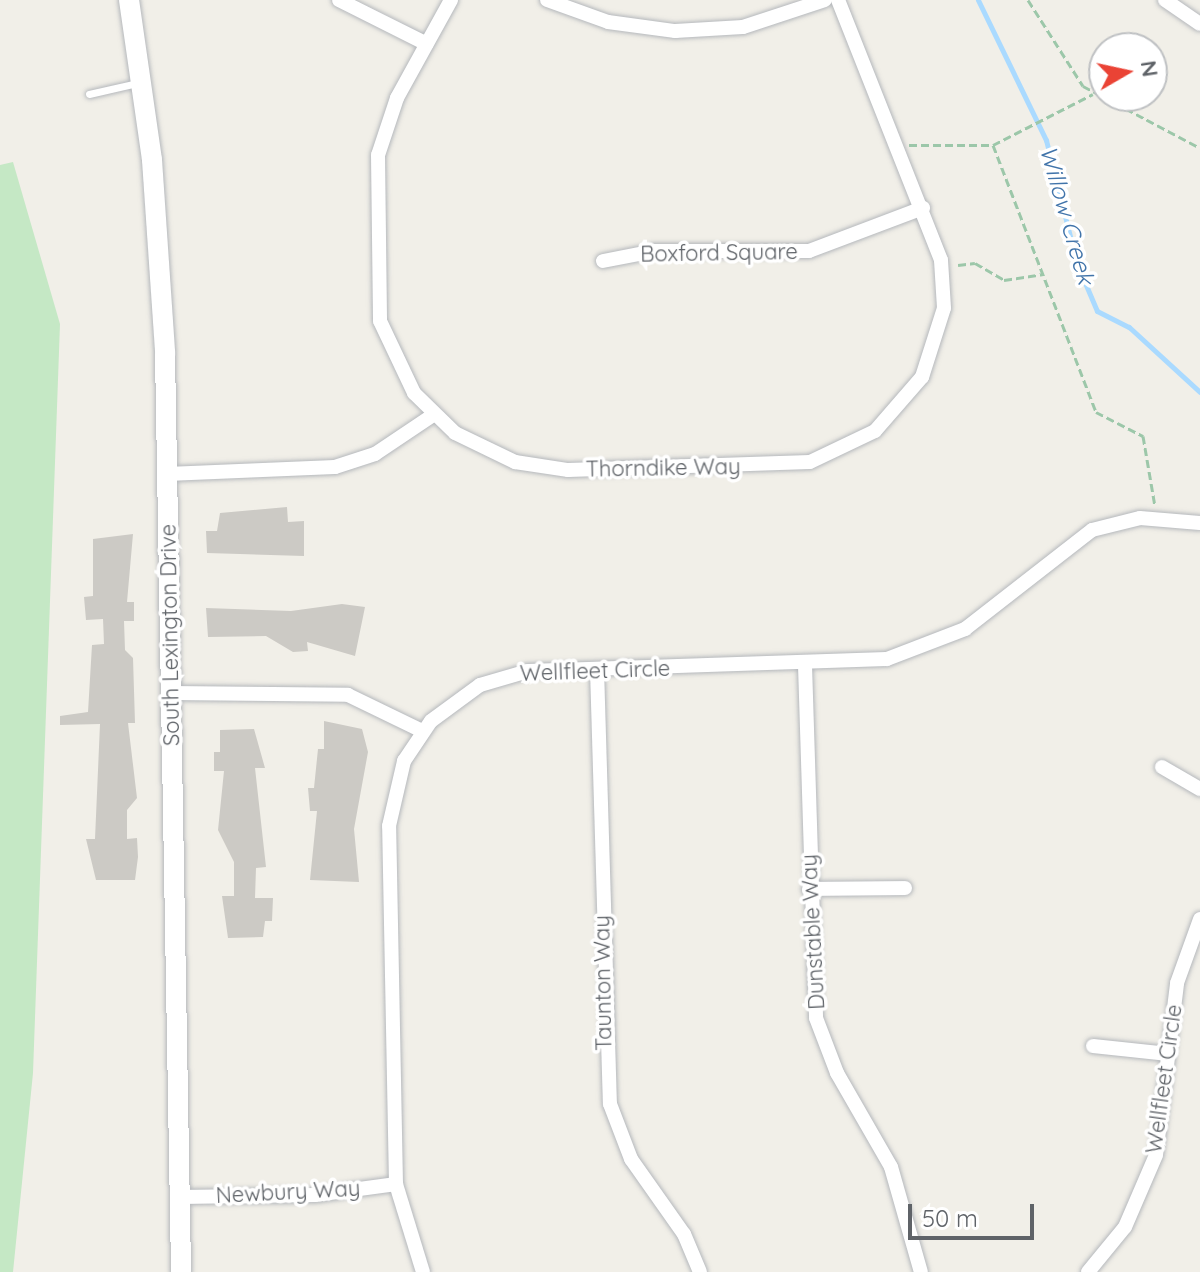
<!DOCTYPE html>
<style>
body{margin:0}
#map{position:relative;width:1200px;height:1272px;overflow:hidden;background:#f1efe8;font-family:Quicksand,sans-serif}
div>[style]{position:absolute}
.green>*{inset:0;background:#c5e8c5}
.stream>*{height:5px;margin:-2.5px;padding:0 2.5px;transform-origin:2.5px;border-radius:2.5px;background:#aadaff}
.building>*{inset:0;background:#cccac5}
.path>*{height:3px;margin-top:-1.5px;transform-origin:0;background:repeating-linear-gradient(90deg,#9cc7a9 0 8px,transparent 0 12px)}
.roads{filter:drop-shadow(0 0 2px #b5b8bc) drop-shadow(0 0 2px #b5b8bc)}
.lane>*{height:7px;margin:-3.5px;padding:0 3.5px;transform-origin:3.5px;border-radius:3.5px;background:#fff}
.street>*{height:14px;margin:-7px;padding:0 7px;transform-origin:7px;border-radius:7px;background:#fff}
.secondary>*{height:20px;margin:-10px;padding:0 10px;transform-origin:10px;border-radius:10px;background:#fff}
span{translate:-50% -50%;white-space:nowrap;text-align:center;line-height:1.15;-webkit-text-stroke:7px #fff;paint-order:stroke}
.street-label{font-size:22px;color:#5f6368}
.water-label{font-size:24px;color:#4174aa;font-style:italic}
.north{position:absolute;left:1088px;top:32px;width:80px;height:80px;box-sizing:border-box;background:#fff;border:2px solid #bfc1c3;border-radius:50%;rotate:81deg;font-size:22px;font-weight:700;line-height:32px;text-align:center;color:#5f6368}
.north::after{content:'';display:block;margin:auto;width:28px;height:36px;background:#ea4335;clip-path:polygon(50% 0,100% 100%,50% 72%,0 100%)}
.scale{position:absolute;left:908px;top:1204px;width:126px;height:36px;box-sizing:border-box;border:4px solid #5f6368;border-top:0;padding-left:10px;font-size:24px;line-height:28px;white-space:nowrap;color:#5f6368;-webkit-text-stroke:6px #fff;paint-order:stroke}
</style>
<div id="map">
<div class="green">
<div style="clip-path:polygon(13px 162px,60px 324px,33px 1073px,13px 1272px,0 1272px,0 165px)"></div>
</div>
<div class="stream">
<div style="left:978px;top:0;width:156px;rotate:64.1deg"></div>
<div style="left:1046px;top:140px;width:128px;rotate:76deg"></div>
<div style="left:1077px;top:264px;width:51px;rotate:66.9deg"></div>
<div style="left:1097px;top:311px;width:36px;rotate:27deg"></div>
<div style="left:1129px;top:327px;width:96px;rotate:42.5deg"></div>
</div>
<div class="building">
<div style="clip-path:polygon(287px 507px,288px 522px,304px 521px,304px 556px,207px 553px,206px 531px,217px 531px,220px 513px)"></div>
<div style="clip-path:polygon(133px 534px,127px 602px,134px 602px,134px 621px,124px 621px,125px 650px,133px 658px,135px 723px,128px 723px,137px 798px,127px 810px,127px 839px,137px 838px,138px 857px,135px 880px,96px 880px,86px 839px,95px 839px,100px 724px,60px 725px,60px 716px,88px 712px,92px 645px,104px 644px,103px 619px,86px 620px,84px 597px,93px 596px,93px 539px)"></div>
<div style="clip-path:polygon(342px 604px,365px 607px,355px 656px,307px 642px,308px 651px,293px 652px,266px 636px,208px 637px,206px 608px,291px 611px)"></div>
<div style="clip-path:polygon(324px 721px,362px 729px,368px 752px,354px 829px,359px 882px,310px 880px,317px 811px,310px 811px,308px 788px,314px 788px,318px 749px,324px 749px)"></div>
<div style="clip-path:polygon(254px 729px,265px 768px,255px 768px,266px 867px,256px 868px,255px 898px,273px 898px,272px 921px,265px 921px,263px 937px,228px 938px,222px 896px,234px 896px,234px 862px,218px 830px,224px 771px,214px 771px,214px 752px,220px 752px,220px 730px)"></div>
</div>
<div class="path">
<div style="left:1028px;top:0;width:102px;rotate:57.4deg"></div>
<div style="left:1083px;top:86px;width:132px;rotate:27.9deg"></div>
<div style="left:909px;top:145px;width:84px"></div>
<div style="left:993px;top:145px;width:112px;rotate:-27deg"></div>
<div style="left:993px;top:145px;width:286px;rotate:68.9deg"></div>
<div style="left:1096px;top:412px;width:53px;rotate:27.1deg"></div>
<div style="left:1143px;top:436px;width:71px;rotate:80.3deg"></div>
<div style="left:958px;top:265px;width:17px;rotate:-7deg"></div>
<div style="left:975px;top:263px;width:34px;rotate:30deg"></div>
<div style="left:1004px;top:280px;width:40px;rotate:-8.5deg"></div>
</div>
<div class="roads">
<div class="lane">
<div style="left:89px;top:94px;width:49px;rotate:-12.9deg"></div>
</div>
<div class="street">
<div style="left:339px;top:0;width:98px;rotate:26.6deg"></div>
<div style="left:451px;top:0;width:112px;rotate:118.9deg"></div>
<div style="left:397px;top:98px;width:60px;rotate:108.4deg"></div>
<div style="left:378px;top:155px;width:166px;rotate:89.3deg"></div>
<div style="left:380px;top:321px;width:80px;rotate:64.7deg"></div>
<div style="left:414px;top:393px;width:57px;rotate:44.3deg"></div>
<div style="left:455px;top:433px;width:67px;rotate:25.8deg"></div>
<div style="left:515px;top:462px;width:54px;rotate:8.6deg"></div>
<div style="left:568px;top:470px;width:242px;rotate:-1.9deg"></div>
<div style="left:810px;top:462px;width:72px;rotate:-25.5deg"></div>
<div style="left:875px;top:431px;width:72px;rotate:-49deg"></div>
<div style="left:922px;top:377px;width:72px;rotate:-72.3deg"></div>
<div style="left:944px;top:308px;width:48px;rotate:-93.6deg"></div>
<div style="left:941px;top:260px;width:280px;rotate:-111.6deg"></div>
<div style="left:547px;top:0;width:65px;rotate:19.8deg"></div>
<div style="left:608px;top:22px;width:68px;rotate:7.7deg"></div>
<div style="left:675px;top:31px;width:68px;rotate:-3.4deg"></div>
<div style="left:743px;top:27px;width:86px;rotate:-18.2deg"></div>
<div style="left:1165px;top:0;width:42px;rotate:34.4deg"></div>
<div style="left:603px;top:261px;width:53px;rotate:-10.9deg"></div>
<div style="left:655px;top:251px;width:154px"></div>
<div style="left:809px;top:251px;width:122px;rotate:-20.7deg"></div>
<div style="left:167px;top:474px;width:168px;rotate:-2.4deg"></div>
<div style="left:335px;top:467px;width:42px;rotate:-18deg"></div>
<div style="left:375px;top:454px;width:70px;rotate:-33.9deg"></div>
<div style="left:805px;top:665px;width:353px;rotate:88.2deg"></div>
<div style="left:816px;top:1018px;width:59px;rotate:69.1deg"></div>
<div style="left:837px;top:1073px;width:108px;rotate:60.1deg"></div>
<div style="left:891px;top:1167px;width:109px;rotate:74.1deg"></div>
<div style="left:597px;top:669px;width:435px;rotate:88.3deg"></div>
<div style="left:610px;top:1104px;width:59px;rotate:69.1deg"></div>
<div style="left:631px;top:1159px;width:92px;rotate:54.8deg"></div>
<div style="left:684px;top:1234px;width:41px;rotate:67.2deg"></div>
<div style="left:171px;top:693px;width:177px;rotate:0.6deg"></div>
<div style="left:348px;top:695px;width:82px;rotate:25.9deg"></div>
<div style="left:1162px;top:767px;width:44px;rotate:30.1deg"></div>
<div style="left:809px;top:889px;width:96px;rotate:-0.6deg"></div>
<div style="left:1093px;top:1046px;width:76px;rotate:6deg"></div>
<div style="left:180px;top:1197px;width:135px;rotate:-0.8deg"></div>
<div style="left:315px;top:1195px;width:82px;rotate:-7.7deg"></div>
<div style="left:423px;top:1272px;width:92px;rotate:-107.1deg"></div>
<div style="left:396px;top:1184px;width:358px;rotate:-91.1deg"></div>
<div style="left:389px;top:826px;width:67px;rotate:-77deg"></div>
<div style="left:404px;top:761px;width:48px;rotate:-56deg"></div>
<div style="left:431px;top:721px;width:61px;rotate:-36.3deg"></div>
<div style="left:480px;top:685px;width:50px;rotate:-16.3deg"></div>
<div style="left:528px;top:671px;width:359px;rotate:-1.9deg"></div>
<div style="left:887px;top:659px;width:84px;rotate:-21deg"></div>
<div style="left:965px;top:629px;width:161px;rotate:-37.9deg"></div>
<div style="left:1092px;top:530px;width:49px;rotate:-14deg"></div>
<div style="left:1140px;top:518px;width:60px;rotate:4.8deg"></div>
<div style="left:1088px;top:1272px;width:58px;rotate:-50.6deg"></div>
<div style="left:1125px;top:1227px;width:78px;rotate:-66.7deg"></div>
<div style="left:1156px;top:1155px;width:173px;rotate:-83deg"></div>
<div style="left:1177px;top:983px;width:68px;rotate:-70.2deg"></div>
</div>
<div class="secondary">
<div style="left:129px;top:0;width:162px;rotate:81.8deg"></div>
<div style="left:152px;top:160px;width:193px;rotate:86.1deg"></div>
<div style="left:165px;top:353px;width:919px;rotate:89deg"></div>
</div>
</div>
<div class="street-label">
<span style="left:719px;top:253px;rotate:-1deg">Boxford Square</span>
<span style="left:663px;top:468px;rotate:-1deg">Thorndike Way</span>
<span style="left:170px;top:635px;rotate:-91deg">South Lexington Drive</span>
<span style="left:595px;top:671px;rotate:-2deg">Wellfleet Circle</span>
<span style="left:813px;top:932px;rotate:-93deg">Dunstable Way</span>
<span style="left:603px;top:983px;rotate:-91deg">Taunton Way</span>
<span style="left:1164px;top:1079px;rotate:-82deg">Wellfleet Circle</span>
<span style="left:288px;top:1192px;rotate:-3deg">Newbury Way</span>
</div>
<div class="water-label">
<span style="left:1067px;top:215px;rotate:74deg">Willow Creek</span>
</div>
<div class="north">N</div>
<div class="scale">50 m</div>
</div>
